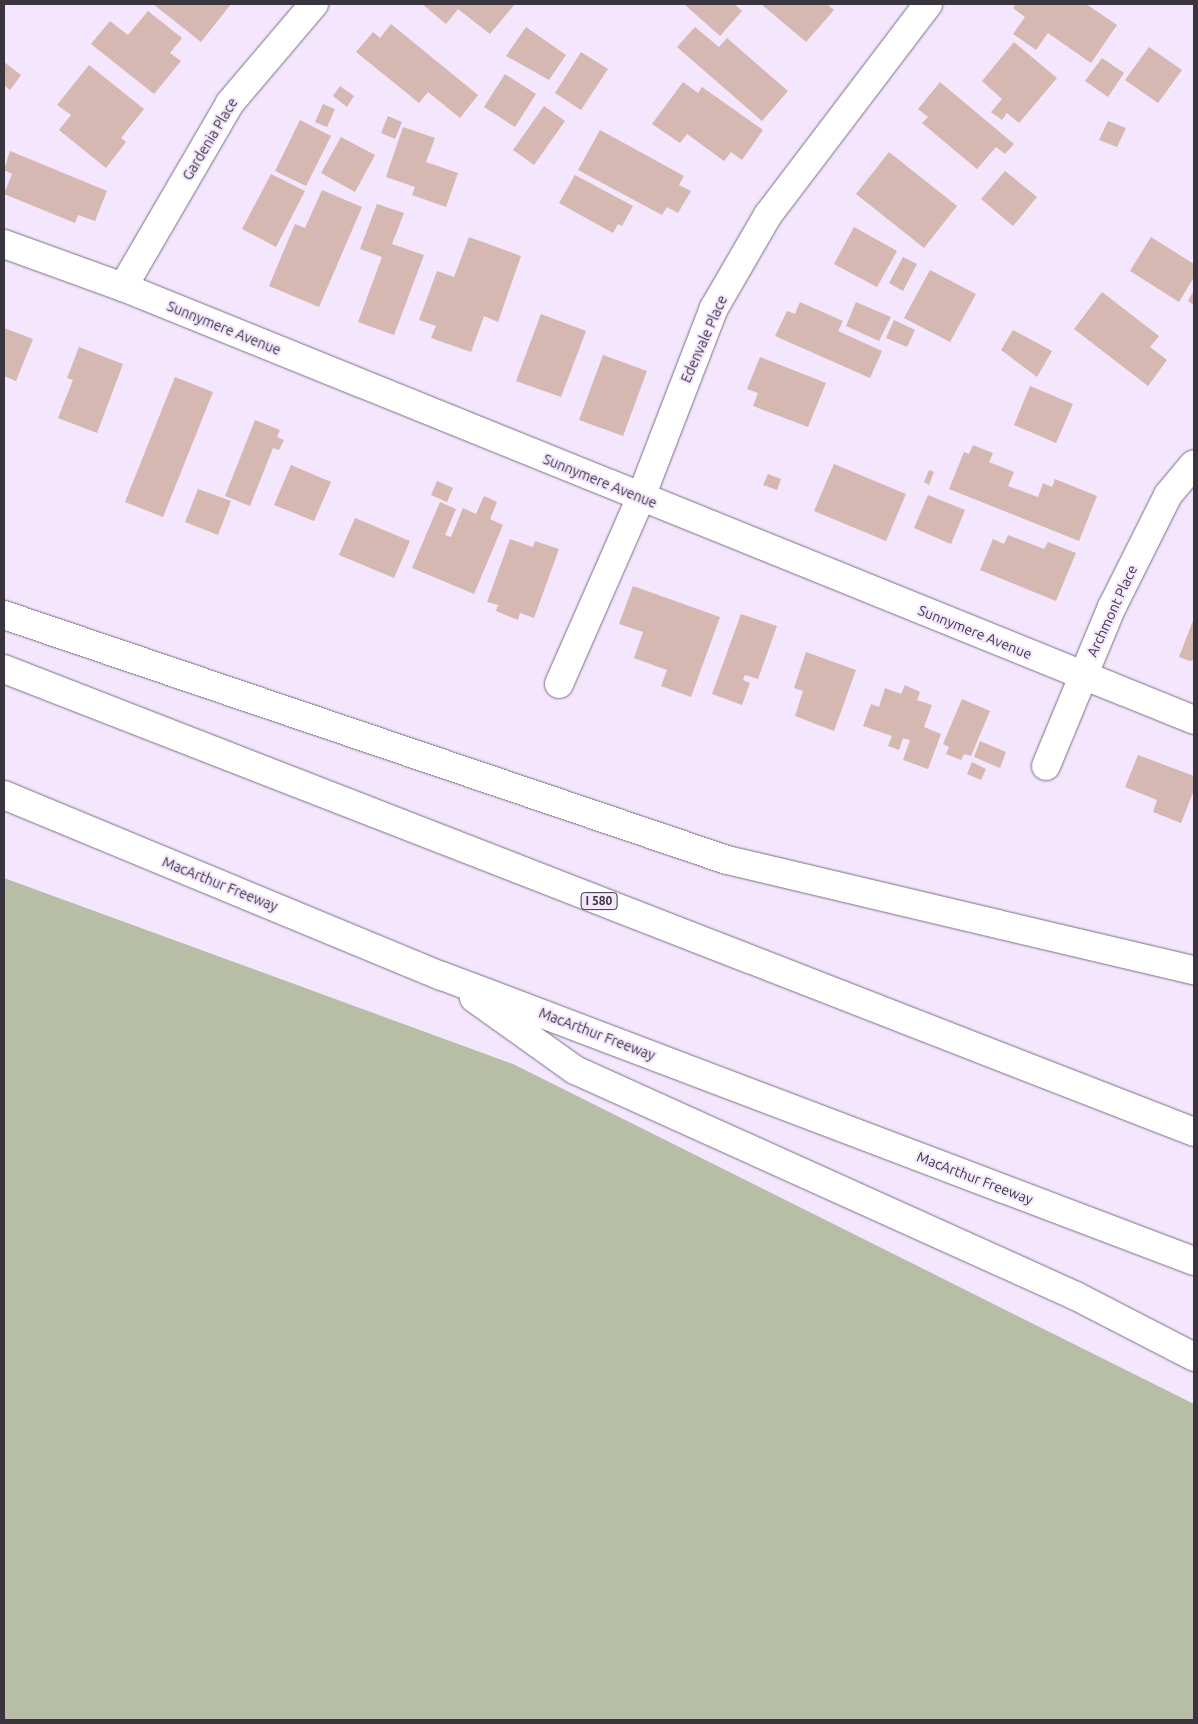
<!DOCTYPE html>
<style>
body{margin:0}
#map{position:relative;width:1198px;height:1724px;overflow:hidden;background:#f4e6fd;font-family:Ubuntu,sans-serif}
div>[style]{position:absolute}
.green>*{inset:0;background:#b7bea5}
.building>*{inset:0;background:#d4b8b1}
.roads{filter:drop-shadow(0 0 1px #7a6e82) drop-shadow(0 0 1px #7a6e82)}
.minor>*{height:28px;margin:-14px;padding:0 14px;transform-origin:14px;border-radius:14px;background:#fff}
.motorway>*{height:28px;margin:-14px;padding:0 14px;transform-origin:14px;border-radius:14px;background:#fff}
span{translate:-50% -50%;white-space:nowrap;text-align:center;line-height:1.15;-webkit-text-stroke:4px #f4e6fd;paint-order:stroke}
.shield-label span{padding:1px 4px;background:#f4e6fd;border:1px solid;border-radius:4px;-webkit-text-stroke-width:0}
.shield-label{font-size:12px;color:#39343d;font-weight:700}
.street-label{font-size:14px;color:#39343d}
.frame{position:absolute;inset:0;border:5px solid #39343d;pointer-events:none}
</style>
<div id="map">
<div class="green">
<div style="clip-path:polygon(4px 878px,513px 1064px,1194px 1404px,1194px 1720px,4px 1720px)"></div>
</div>
<div class="building">
<div style="clip-path:polygon(153px 4px,231px 4px,201px 42px)"></div>
<div style="clip-path:polygon(422px 4px,515px 4px,490px 34px,458px 9px,446px 24px)"></div>
<div style="clip-path:polygon(684px 4px,734px 4px,742px 11px,720px 36px)"></div>
<div style="clip-path:polygon(761px 4px,827px 4px,834px 10px,806px 42px)"></div>
<div style="clip-path:polygon(1016px 4px,1086px 4px,1117px 25px,1091px 63px,1048px 33px,1036px 50px,1013px 34px,1025px 17px,1013px 8px)"></div>
<div style="clip-path:polygon(148px 11px,182px 38px,170px 53px,181px 61px,154px 94px,91px 44px,110px 21px,128px 35px)"></div>
<div style="clip-path:polygon(391px 24px,478px 95px,460px 118px,428px 92px,419px 103px,356px 52px,373px 32px,380px 38px)"></div>
<div style="clip-path:polygon(526px 27px,566px 55px,549px 80px,506px 56px)"></div>
<div style="clip-path:polygon(695px 27px,719px 47px,727px 38px,788px 91px,762px 121px,677px 47px)"></div>
<div style="clip-path:polygon(1014px 42px,1057px 78px,1019px 123px,1007px 113px,1002px 120px,991px 112px,1002px 99px,982px 81px)"></div>
<div style="clip-path:polygon(1149px 47px,1182px 70px,1158px 103px,1125px 80px)"></div>
<div style="clip-path:polygon(581px 52px,608px 69px,581px 110px,555px 93px)"></div>
<div style="clip-path:polygon(1102px 58px,1124px 73px,1108px 97px,1085px 81px)"></div>
<div style="clip-path:polygon(4px 62px,21px 75px,10px 90px,4px 85px)"></div>
<div style="clip-path:polygon(89px 65px,144px 109px,121px 138px,126px 142px,106px 168px,59px 130px,71px 115px,57px 105px)"></div>
<div style="clip-path:polygon(505px 74px,536px 94px,515px 127px,484px 107px)"></div>
<div style="clip-path:polygon(683px 82px,698px 93px,702px 87px,763px 130px,742px 160px,731px 152px,724px 161px,687px 134px,680px 143px,652px 124px)"></div>
<div style="clip-path:polygon(940px 82px,1014px 144px,1005px 154px,996px 147px,977px 169px,922px 123px,928px 117px,918px 109px)"></div>
<div style="clip-path:polygon(340px 86px,354px 96px,347px 107px,333px 96px)"></div>
<div style="clip-path:polygon(323px 104px,335px 109px,327px 127px,315px 122px)"></div>
<div style="clip-path:polygon(544px 106px,565px 121px,534px 165px,513px 150px)"></div>
<div style="clip-path:polygon(388px 116px,402px 122px,395px 139px,381px 133px)"></div>
<div style="clip-path:polygon(300px 120px,331px 136px,306px 186px,275px 171px)"></div>
<div style="clip-path:polygon(1108px 121px,1126px 128px,1117px 147px,1099px 140px)"></div>
<div style="clip-path:polygon(403px 127px,435px 138px,426px 162px,458px 173px,446px 207px,412px 195px,415px 187px,386px 177px)"></div>
<div style="clip-path:polygon(600px 130px,684px 176px,679px 185px,691px 191px,678px 213px,667px 207px,662px 215px,578px 170px)"></div>
<div style="clip-path:polygon(341px 137px,375px 155px,355px 192px,321px 173px)"></div>
<div style="clip-path:polygon(10px 151px,107px 191px,95px 221px,78px 215px,75px 223px,4px 194px,12px 174px,4px 170px)"></div>
<div style="clip-path:polygon(889px 152px,957px 206px,924px 248px,856px 194px)"></div>
<div style="clip-path:polygon(1005px 171px,1037px 197px,1013px 226px,981px 199px)"></div>
<div style="clip-path:polygon(271px 174px,305px 191px,276px 247px,242px 229px)"></div>
<div style="clip-path:polygon(575px 175px,633px 206px,622px 226px,618px 224px,613px 233px,559px 203px)"></div>
<div style="clip-path:polygon(322px 190px,362px 207px,319px 307px,269px 286px,295px 224px,305px 228px)"></div>
<div style="clip-path:polygon(377px 204px,404px 213px,392px 244px,424px 255px,394px 335px,358px 322px,382px 257px,360px 249px)"></div>
<div style="clip-path:polygon(854px 227px,897px 251px,877px 287px,834px 264px)"></div>
<div style="clip-path:polygon(469px 237px,521px 256px,498px 322px,484px 316px,471px 352px,431px 338px,436px 326px,419px 320px,437px 271px,454px 277px)"></div>
<div style="clip-path:polygon(1151px 237px,1194px 264px,1194px 277px,1179px 302px,1130px 271px)"></div>
<div style="clip-path:polygon(903px 257px,917px 264px,903px 291px,889px 283px)"></div>
<div style="clip-path:polygon(930px 270px,976px 294px,950px 342px,904px 318px)"></div>
<div style="clip-path:polygon(1194px 290px,1194px 305px,1188px 301px)"></div>
<div style="clip-path:polygon(1102px 292px,1159px 336px,1150px 347px,1167px 360px,1148px 386px,1074px 329px)"></div>
<div style="clip-path:polygon(800px 302px,843px 321px,838px 331px,882px 351px,870px 378px,775px 336px,787px 311px,795px 314px)"></div>
<div style="clip-path:polygon(856px 302px,891px 317px,879px 341px,846px 326px)"></div>
<div style="clip-path:polygon(541px 314px,586px 331px,561px 397px,516px 381px)"></div>
<div style="clip-path:polygon(894px 320px,915px 330px,907px 347px,886px 338px)"></div>
<div style="clip-path:polygon(4px 328px,33px 339px,16px 381px,4px 376px)"></div>
<div style="clip-path:polygon(1013px 330px,1052px 351px,1037px 377px,1001px 350px)"></div>
<div style="clip-path:polygon(79px 347px,123px 364px,97px 433px,58px 418px,73px 380px,67px 378px)"></div>
<div style="clip-path:polygon(603px 355px,647px 371px,623px 436px,579px 420px)"></div>
<div style="clip-path:polygon(760px 357px,826px 383px,808px 427px,753px 406px,758px 393px,747px 389px)"></div>
<div style="clip-path:polygon(175px 377px,213px 392px,163px 517px,125px 502px)"></div>
<div style="clip-path:polygon(1030px 386px,1073px 404px,1056px 443px,1014px 425px)"></div>
<div style="clip-path:polygon(255px 420px,280px 430px,277px 437px,284px 440px,279px 450px,273px 448px,250px 506px,225px 496px)"></div>
<div style="clip-path:polygon(973px 445px,993px 453px,989px 462px,1014px 472px,1008px 486px,1038px 497px,1043px 483px,1052px 487px,1055px 479px,1097px 496px,1079px 541px,949px 489px,964px 452px,969px 454px)"></div>
<div style="clip-path:polygon(834px 464px,906px 494px,886px 541px,814px 511px)"></div>
<div style="clip-path:polygon(291px 465px,331px 482px,314px 521px,274px 505px)"></div>
<div style="clip-path:polygon(929px 470px,934px 472px,929px 485px,924px 482px)"></div>
<div style="clip-path:polygon(768px 474px,781px 479px,777px 490px,763px 485px)"></div>
<div style="clip-path:polygon(437px 481px,453px 488px,447px 502px,431px 495px)"></div>
<div style="clip-path:polygon(198px 489px,231px 501px,218px 535px,185px 522px)"></div>
<div style="clip-path:polygon(928px 495px,965px 510px,951px 544px,914px 528px)"></div>
<div style="clip-path:polygon(484px 496px,497px 502px,490px 519px,503px 525px,474px 594px,412px 568px,440px 502px,456px 509px,445px 535px,451px 537px,463px 508px,476px 514px)"></div>
<div style="clip-path:polygon(355px 518px,410px 541px,394px 578px,339px 555px)"></div>
<div style="clip-path:polygon(1008px 535px,1044px 549px,1048px 542px,1076px 553px,1056px 601px,980px 570px,993px 539px,1004px 544px)"></div>
<div style="clip-path:polygon(510px 539px,533px 547px,535px 541px,559px 549px,534px 618px,520px 613px,518px 620px,496px 611px,498px 605px,487px 602px)"></div>
<div style="clip-path:polygon(633px 586px,720px 617px,691px 697px,661px 686px,667px 670px,634px 658px,643px 632px,619px 624px)"></div>
<div style="clip-path:polygon(741px 614px,777px 626px,758px 679px,745px 675px,743px 680px,750px 683px,742px 705px,712px 694px)"></div>
<div style="clip-path:polygon(1194px 618px,1194px 660px,1190px 661px,1179px 657px)"></div>
<div style="clip-path:polygon(806px 652px,856px 670px,834px 731px,795px 716px,803px 691px,794px 688px)"></div>
<div style="clip-path:polygon(905px 685px,920px 692px,917px 700px,932px 705px,924px 727px,941px 734px,928px 769px,903px 760px,910px 740px,903px 738px,899px 750px,888px 746px,892px 736px,863px 726px,871px 704px,879px 707px,885px 688px,901px 694px)"></div>
<div style="clip-path:polygon(962px 699px,990px 711px,971px 756px,964px 754px,961px 760px,946px 754px,949px 747px,943px 744px)"></div>
<div style="clip-path:polygon(980px 741px,1006px 752px,1000px 768px,974px 757px)"></div>
<div style="clip-path:polygon(1138px 755px,1194px 776px,1194px 790px,1181px 823px,1153px 812px,1157px 800px,1125px 787px)"></div>
<div style="clip-path:polygon(972px 762px,986px 769px,981px 780px,967px 774px)"></div>
</div>
<div class="roads">
<div class="minor">
<div style="left:4px;top:244px;width:127px;rotate:19.9deg"></div>
<div style="left:123px;top:287px;width:1155px;rotate:22.01deg"></div>
<div style="left:123px;top:287px;width:213px;rotate:-59.8deg"></div>
<div style="left:230px;top:103px;width:130px;rotate:-49.7deg"></div>
<div style="left:559px;top:684px;width:204px;rotate:-66.3deg"></div>
<div style="left:641px;top:497px;width:203px;rotate:-68.9deg"></div>
<div style="left:714px;top:308px;width:108px;rotate:-59.9deg"></div>
<div style="left:768px;top:215px;width:265px;rotate:-52.8deg"></div>
<div style="left:1046px;top:766px;width:172px;rotate:-67.5deg"></div>
<div style="left:1112px;top:607px;width:125px;rotate:-63.4deg"></div>
<div style="left:1168px;top:495px;width:40px;rotate:-50deg"></div>
</div>
<div class="motorway">
<div style="left:4px;top:615px;width:763px;rotate:18.72deg"></div>
<div style="left:727px;top:860px;width:480px;rotate:13.3deg"></div>
<div style="left:4px;top:669px;width:1277px;rotate:21.26deg"></div>
<div style="left:4px;top:795px;width:474px;rotate:22.5deg"></div>
<div style="left:442px;top:976px;width:804px;rotate:20.76deg"></div>
<div style="left:474px;top:998px;width:124px;rotate:35.5deg"></div>
<div style="left:575px;top:1070px;width:550px;rotate:24.28deg"></div>
<div style="left:1076px;top:1296px;width:133px;rotate:27.3deg"></div>
</div>
</div>
<div class="shield-label">
<span style="left:599px;top:901px">I 580</span>
</div>
<div class="street-label">
<span style="left:210px;top:139px;rotate:-59deg">Gardenia Place</span>
<span style="left:224px;top:328px;rotate:22deg">Sunnymere Avenue</span>
<span style="left:704px;top:339px;rotate:-66deg">Edenvale Place</span>
<span style="left:600px;top:481px;rotate:22deg">Sunnymere Avenue</span>
<span style="left:1112px;top:611px;rotate:-65deg">Archmont Place</span>
<span style="left:975px;top:632px;rotate:22deg">Sunnymere Avenue</span>
<span style="left:220px;top:884px;rotate:22deg">MacArthur Freeway</span>
<span style="left:597px;top:1034px;rotate:21deg">MacArthur Freeway</span>
<span style="left:975px;top:1178px;rotate:21deg">MacArthur Freeway</span>
</div>
<div class="frame"></div>
</div>
